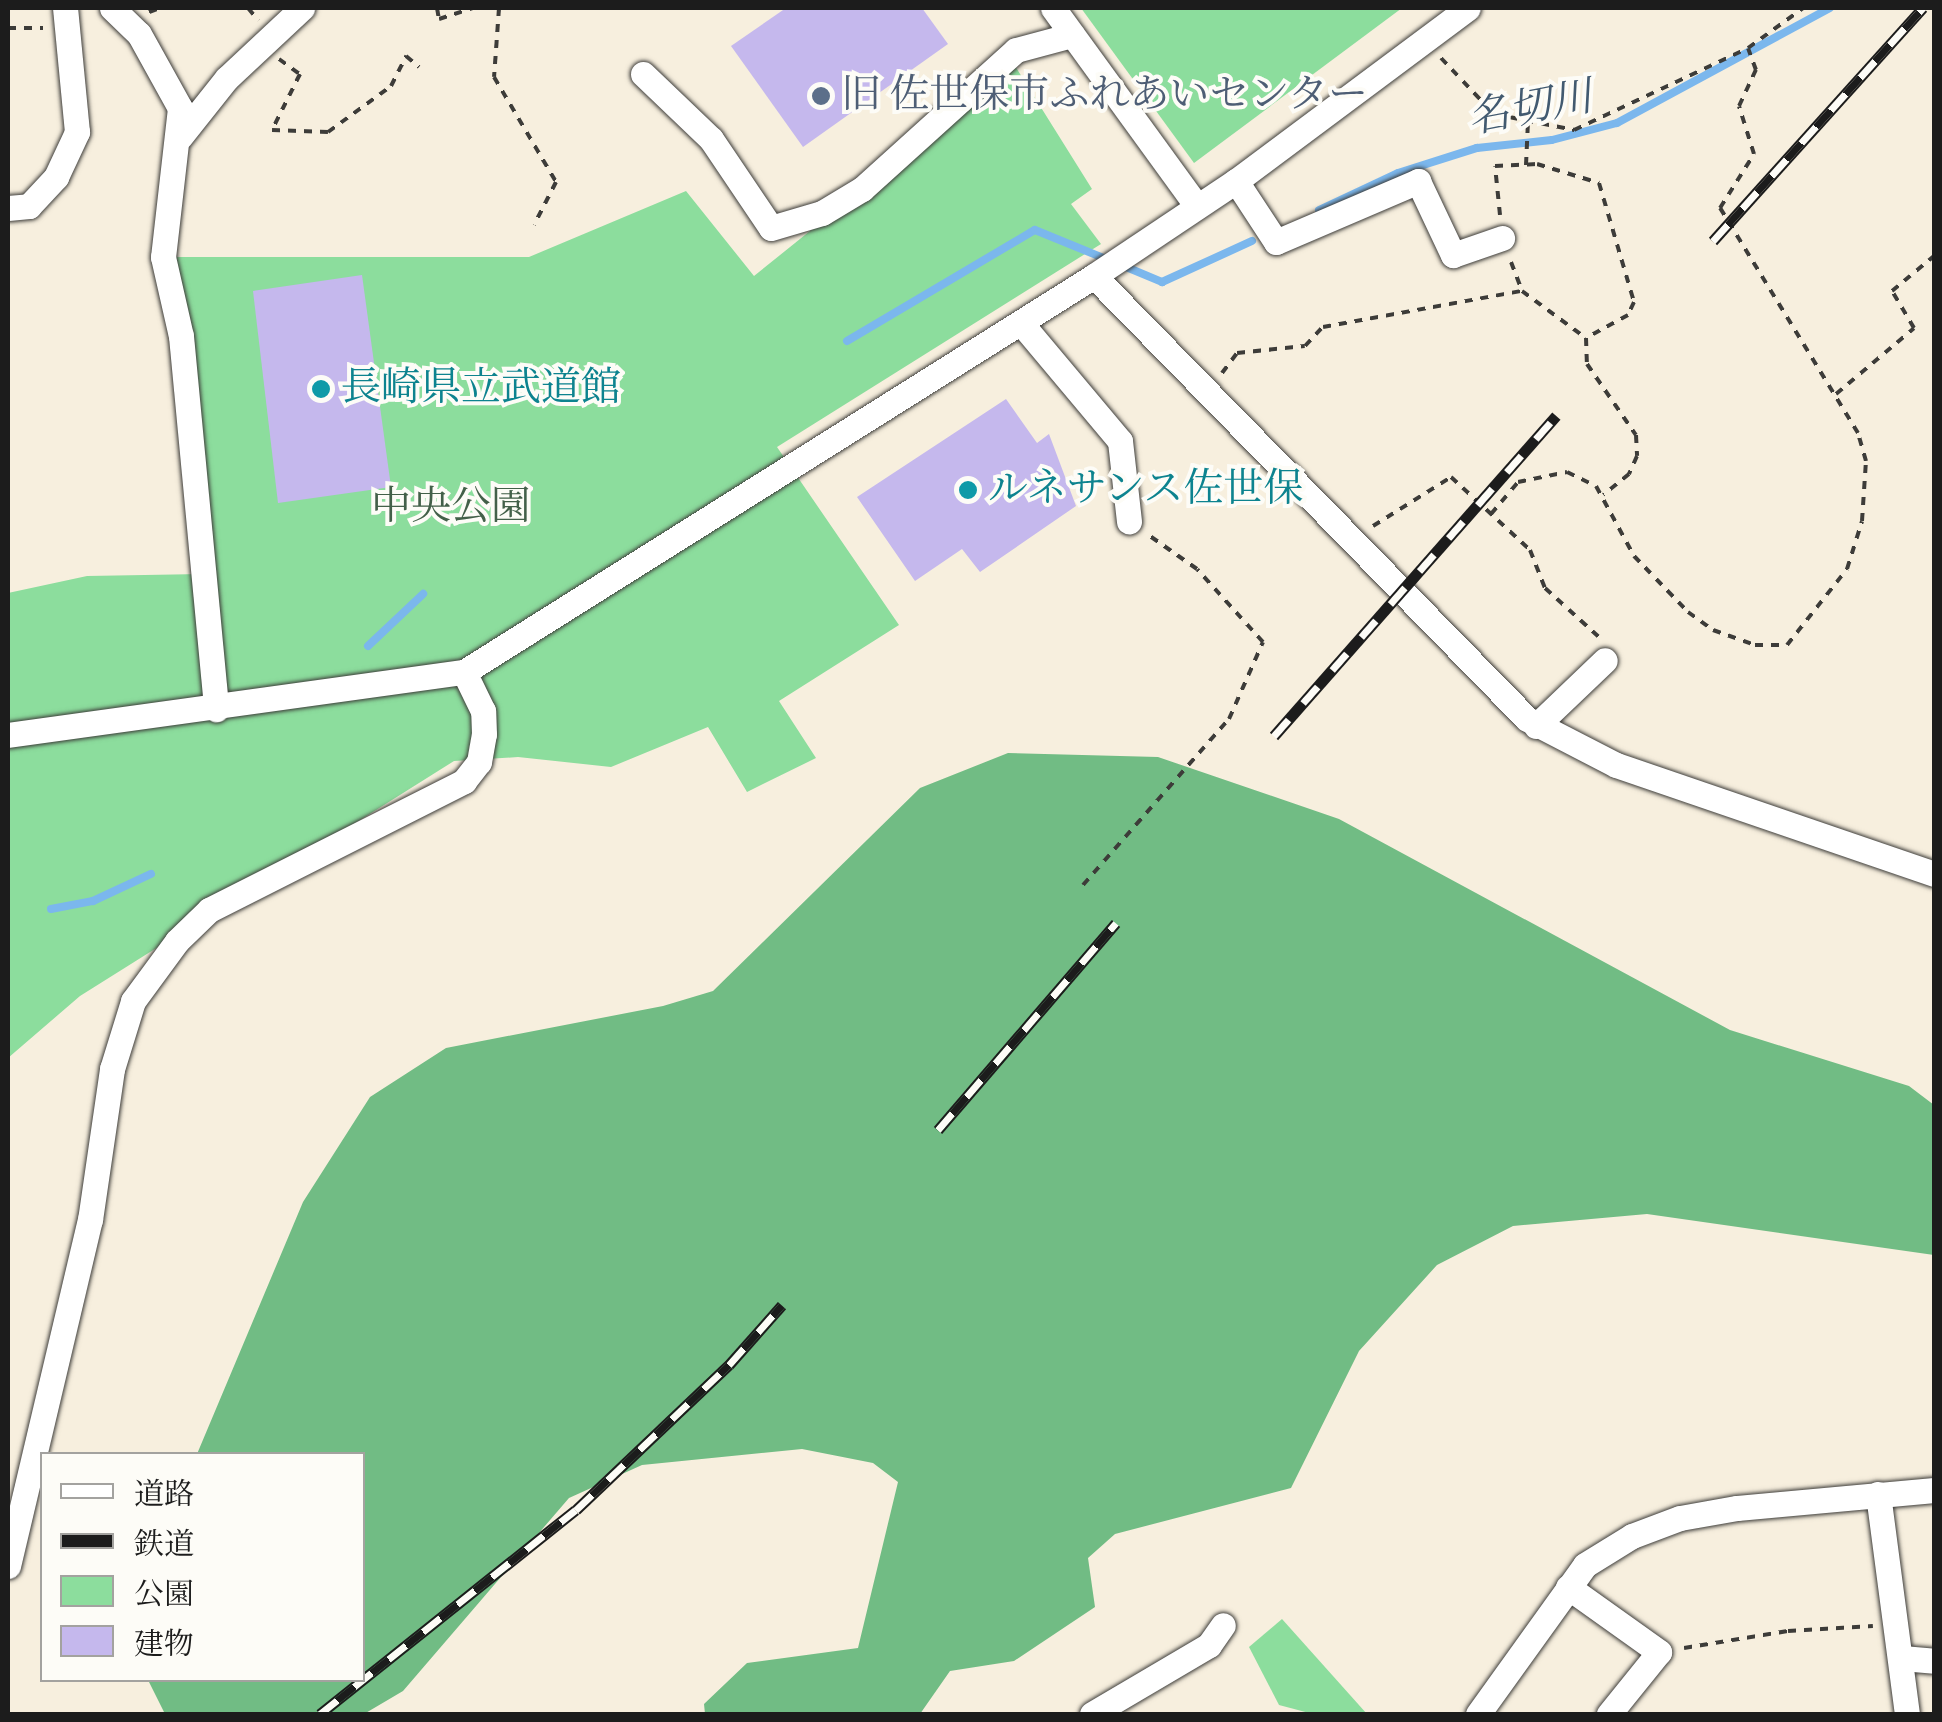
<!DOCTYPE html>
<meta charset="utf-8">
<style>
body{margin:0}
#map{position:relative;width:1942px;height:1722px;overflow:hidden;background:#f7efde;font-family:"IM FELL DW Pica","Noto Serif JP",serif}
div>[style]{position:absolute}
.green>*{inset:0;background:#8cdd9d}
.forest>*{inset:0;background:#71bc84}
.stream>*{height:8px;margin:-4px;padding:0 4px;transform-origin:4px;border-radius:4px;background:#7bb7ed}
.building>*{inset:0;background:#c5b8ed}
.path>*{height:4px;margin-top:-2px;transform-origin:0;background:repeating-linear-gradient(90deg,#3d3c39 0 8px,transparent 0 16px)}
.roads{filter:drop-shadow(0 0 2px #3d3c39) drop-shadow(0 0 2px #3d3c39)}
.minor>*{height:25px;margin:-12.5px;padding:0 12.5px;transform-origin:12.5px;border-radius:12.5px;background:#fff}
.rail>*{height:11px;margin-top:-5.5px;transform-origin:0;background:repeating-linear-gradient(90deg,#fdfcf7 0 22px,#1c1c1c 0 44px);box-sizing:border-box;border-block:2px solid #1c1c1c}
.dots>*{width:28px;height:28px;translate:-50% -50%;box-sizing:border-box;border:5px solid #fdfcf7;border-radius:50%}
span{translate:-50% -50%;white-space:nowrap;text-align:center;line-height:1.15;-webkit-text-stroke:8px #fdfcf7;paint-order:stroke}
.service-label{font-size:40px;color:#4e5e75}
.left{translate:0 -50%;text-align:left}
.culture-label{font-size:40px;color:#0d838f}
.park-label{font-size:40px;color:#436049}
.water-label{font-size:42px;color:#425a70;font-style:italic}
.frame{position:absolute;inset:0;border:10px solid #1c1c1c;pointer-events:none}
.legend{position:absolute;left:40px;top:1452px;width:325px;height:230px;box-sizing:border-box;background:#fdfcf7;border:2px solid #a3a29f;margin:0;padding:12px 18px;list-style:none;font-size:30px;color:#1c1c1c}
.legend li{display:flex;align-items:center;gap:20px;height:50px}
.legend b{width:50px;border:2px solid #a3a29f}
</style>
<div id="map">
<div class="green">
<div style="clip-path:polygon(1081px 8px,1402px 8px,1194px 163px)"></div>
<div style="clip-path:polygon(1015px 66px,1092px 189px,1071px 204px,1101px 244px,777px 447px,899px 625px,779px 701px,816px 758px,747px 792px,708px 727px,611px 767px,518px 757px,454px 761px,80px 996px,8px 1058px,8px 593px,87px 576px,202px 574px,163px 257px,529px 257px,686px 191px,754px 276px)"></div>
<div style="clip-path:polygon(1282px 1619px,1367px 1714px,1313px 1714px,1279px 1705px,1249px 1647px)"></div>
</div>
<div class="forest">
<div style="clip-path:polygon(1008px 753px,1158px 757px,1339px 819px,1730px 1030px,1909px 1086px,1934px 1105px,1934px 1255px,1647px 1214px,1513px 1226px,1437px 1265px,1359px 1351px,1291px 1488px,1115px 1534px,1088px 1558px,1095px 1607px,1014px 1661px,950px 1671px,920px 1714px,705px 1714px,704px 1704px,747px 1663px,858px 1648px,898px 1482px,873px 1463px,802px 1449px,642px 1465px,569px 1498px,403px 1691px,364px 1714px,165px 1714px,148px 1680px,362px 1680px,362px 1454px,197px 1454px,303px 1202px,370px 1097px,446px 1048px,663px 1006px,713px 991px,920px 788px)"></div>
</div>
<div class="stream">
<div style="left:1319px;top:210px;width:87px;rotate:-25.1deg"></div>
<div style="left:1398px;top:173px;width:83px;rotate:-17.6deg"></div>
<div style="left:1477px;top:148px;width:75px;rotate:-6.1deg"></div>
<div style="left:1552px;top:140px;width:67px;rotate:-14.7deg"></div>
<div style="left:1617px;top:123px;width:242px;rotate:-28.4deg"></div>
<div style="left:1119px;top:264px;width:47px;rotate:22.7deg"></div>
<div style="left:1162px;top:282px;width:99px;rotate:-24.5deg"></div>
<div style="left:847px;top:341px;width:218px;rotate:-30.6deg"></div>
<div style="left:1035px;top:230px;width:77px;rotate:22.2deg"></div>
<div style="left:368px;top:646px;width:76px;rotate:-43.4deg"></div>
<div style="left:51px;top:909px;width:43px;rotate:-10.8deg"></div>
<div style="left:93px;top:901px;width:64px;rotate:-25deg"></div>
</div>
<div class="building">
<div style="clip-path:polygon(786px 8px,922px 8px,948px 44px,803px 147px,731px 46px)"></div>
<div style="clip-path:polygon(362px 275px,391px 487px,278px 503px,253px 291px)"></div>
<div style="clip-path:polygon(1006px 399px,1037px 443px,1049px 434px,1076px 506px,980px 572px,962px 549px,915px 581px,857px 497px)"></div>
</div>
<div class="path">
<div style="left:248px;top:8px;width:16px;rotate:50deg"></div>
<div style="left:437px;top:8px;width:11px;rotate:80deg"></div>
<div style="left:439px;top:19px;width:36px;rotate:-18deg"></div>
<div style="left:499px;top:8px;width:69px;rotate:94.1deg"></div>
<div style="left:494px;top:77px;width:122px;rotate:59.4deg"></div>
<div style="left:556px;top:182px;width:48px;rotate:117.1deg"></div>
<div style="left:149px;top:12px;width:12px;rotate:-20deg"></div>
<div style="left:8px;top:28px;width:35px"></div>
<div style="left:1441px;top:58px;width:77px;rotate:46.6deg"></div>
<div style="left:1494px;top:114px;width:82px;rotate:11.3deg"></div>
<div style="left:1574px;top:130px;width:192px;rotate:-25.2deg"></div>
<div style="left:1748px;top:48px;width:68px;rotate:-36deg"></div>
<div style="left:279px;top:59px;width:26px;rotate:36deg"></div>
<div style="left:300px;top:74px;width:63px;rotate:116.6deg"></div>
<div style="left:272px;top:130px;width:56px;rotate:2deg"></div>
<div style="left:328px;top:132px;width:78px;rotate:-36.1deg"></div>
<div style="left:391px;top:86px;width:34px;rotate:-63deg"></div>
<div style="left:406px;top:56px;width:17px;rotate:40deg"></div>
<div style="left:1526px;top:165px;width:44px;rotate:-87.4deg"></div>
<div style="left:1500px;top:215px;width:49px;rotate:-95.8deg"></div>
<div style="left:1495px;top:166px;width:42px;rotate:-2.7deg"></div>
<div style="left:1537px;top:164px;width:65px;rotate:17deg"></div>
<div style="left:1599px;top:183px;width:124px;rotate:73.6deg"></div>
<div style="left:1634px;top:302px;width:14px;rotate:115deg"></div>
<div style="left:1628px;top:315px;width:48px;rotate:151.3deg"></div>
<div style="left:1586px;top:338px;width:26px;rotate:88deg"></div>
<div style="left:1587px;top:364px;width:86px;rotate:55.4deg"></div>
<div style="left:1636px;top:435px;width:21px;rotate:87deg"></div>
<div style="left:1637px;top:456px;width:20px;rotate:114deg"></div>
<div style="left:1629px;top:474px;width:33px;rotate:141deg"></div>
<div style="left:1511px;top:262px;width:31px;rotate:69deg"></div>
<div style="left:1222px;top:373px;width:25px;rotate:-53deg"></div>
<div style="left:1237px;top:353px;width:68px;rotate:-5.9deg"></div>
<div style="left:1305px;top:346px;width:26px;rotate:-47deg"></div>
<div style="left:1323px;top:327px;width:202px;rotate:-10.3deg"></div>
<div style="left:1522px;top:291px;width:79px;rotate:36.3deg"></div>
<div style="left:1836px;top:394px;width:102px;rotate:-40.2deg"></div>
<div style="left:1914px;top:328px;width:43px;rotate:-120.7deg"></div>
<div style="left:1892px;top:291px;width:55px;rotate:-39.8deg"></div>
<div style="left:1491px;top:514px;width:42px;rotate:-49.8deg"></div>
<div style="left:1518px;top:482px;width:50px;rotate:-11.5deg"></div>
<div style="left:1567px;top:472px;width:32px;rotate:26deg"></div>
<div style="left:1596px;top:486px;width:80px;rotate:61.5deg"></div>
<div style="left:1634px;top:556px;width:78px;rotate:46deg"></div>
<div style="left:1688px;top:612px;width:31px;rotate:36deg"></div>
<div style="left:1713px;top:630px;width:45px;rotate:19.7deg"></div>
<div style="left:1755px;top:645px;width:32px"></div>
<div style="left:1787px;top:645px;width:97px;rotate:-51.7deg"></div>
<div style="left:1847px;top:569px;width:50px;rotate:-72.6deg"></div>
<div style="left:1862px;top:521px;width:60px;rotate:-86.2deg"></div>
<div style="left:1866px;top:461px;width:29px;rotate:-106deg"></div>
<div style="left:1858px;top:433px;width:264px;rotate:-121.5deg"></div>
<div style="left:1720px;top:208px;width:64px;rotate:-57.8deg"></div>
<div style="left:1754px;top:154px;width:50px;rotate:-107.4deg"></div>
<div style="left:1739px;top:106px;width:40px;rotate:-65deg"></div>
<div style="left:1756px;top:70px;width:23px;rotate:-110deg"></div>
<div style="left:1373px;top:526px;width:92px;rotate:-32.1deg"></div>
<div style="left:1451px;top:477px;width:108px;rotate:42.7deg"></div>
<div style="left:1530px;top:550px;width:41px;rotate:68.5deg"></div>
<div style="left:1545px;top:588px;width:74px;rotate:42.3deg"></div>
<div style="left:1083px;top:885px;width:221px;rotate:-48.7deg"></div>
<div style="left:1229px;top:719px;width:84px;rotate:-66.2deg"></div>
<div style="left:1263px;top:642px;width:98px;rotate:-132.1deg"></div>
<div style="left:1197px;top:569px;width:61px;rotate:-145deg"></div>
<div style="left:1684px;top:1648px;width:105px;rotate:-9.3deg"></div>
<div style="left:1788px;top:1631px;width:85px;rotate:-3.4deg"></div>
</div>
<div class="roads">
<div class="minor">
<div style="left:112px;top:8px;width:37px;rotate:44deg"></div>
<div style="left:139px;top:34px;width:85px;rotate:61deg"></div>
<div style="left:180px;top:108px;width:150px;rotate:96.5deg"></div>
<div style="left:163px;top:257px;width:81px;rotate:77.2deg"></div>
<div style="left:181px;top:336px;width:375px;rotate:84.6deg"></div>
<div style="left:1053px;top:8px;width:245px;rotate:54deg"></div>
<div style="left:643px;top:74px;width:94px;rotate:43.7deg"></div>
<div style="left:711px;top:139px;width:107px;rotate:56deg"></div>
<div style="left:771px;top:228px;width:53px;rotate:-16.4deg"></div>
<div style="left:822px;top:213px;width:47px;rotate:-31deg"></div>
<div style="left:862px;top:189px;width:207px;rotate:-42.1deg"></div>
<div style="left:1016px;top:50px;width:58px;rotate:-15deg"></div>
<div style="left:180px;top:137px;width:75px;rotate:-51.5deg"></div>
<div style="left:227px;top:78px;width:103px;rotate:-43deg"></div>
<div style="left:1236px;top:181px;width:73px;rotate:56.7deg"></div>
<div style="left:1276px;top:242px;width:155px;rotate:-23.2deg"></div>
<div style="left:1418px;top:181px;width:82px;rotate:64.7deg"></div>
<div style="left:1453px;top:255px;width:52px;rotate:-19.1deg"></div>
<div style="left:8px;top:208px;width:21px;rotate:-5deg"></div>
<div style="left:29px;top:206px;width:40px;rotate:-47deg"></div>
<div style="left:56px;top:177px;width:50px;rotate:-65deg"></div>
<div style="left:77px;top:132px;width:125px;rotate:-95.5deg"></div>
<div style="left:1094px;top:276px;width:619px;rotate:45.65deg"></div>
<div style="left:1527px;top:719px;width:100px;rotate:27.3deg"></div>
<div style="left:1616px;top:765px;width:336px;rotate:18.9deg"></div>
<div style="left:1021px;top:323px;width:154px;rotate:50deg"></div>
<div style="left:1120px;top:441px;width:81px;rotate:83.6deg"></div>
<div style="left:1536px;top:726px;width:95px;rotate:-43.7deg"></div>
<div style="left:8px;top:735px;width:460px;rotate:-7.9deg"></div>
<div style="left:464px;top:672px;width:744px;rotate:-32.15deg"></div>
<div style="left:1094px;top:276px;width:171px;rotate:-33.8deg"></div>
<div style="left:1236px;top:181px;width:289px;rotate:-36.7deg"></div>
<div style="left:1878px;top:1494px;width:222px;rotate:82.5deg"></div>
<div style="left:8px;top:1566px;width:356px;rotate:-76.7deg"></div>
<div style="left:90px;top:1220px;width:153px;rotate:-81.7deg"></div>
<div style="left:112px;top:1069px;width:71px;rotate:-72.8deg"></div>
<div style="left:133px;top:1001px;width:74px;rotate:-53.7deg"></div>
<div style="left:177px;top:941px;width:45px;rotate:-44.1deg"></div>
<div style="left:209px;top:910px;width:286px;rotate:-26.8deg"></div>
<div style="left:464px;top:781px;width:24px;rotate:-52deg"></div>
<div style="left:479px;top:762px;width:28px;rotate:-80deg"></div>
<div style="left:484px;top:734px;width:23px;rotate:-92deg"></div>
<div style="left:483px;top:711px;width:43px;rotate:-116deg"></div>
<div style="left:1568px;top:1587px;width:112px;rotate:35.5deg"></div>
<div style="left:1659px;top:1652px;width:80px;rotate:128.9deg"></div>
<div style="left:1902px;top:1658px;width:32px;rotate:5deg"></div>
<div style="left:1092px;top:1714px;width:136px;rotate:-30.5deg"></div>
<div style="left:1209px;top:1645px;width:24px;rotate:-55deg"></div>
<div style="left:1478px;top:1714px;width:183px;rotate:-54.3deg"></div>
<div style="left:1585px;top:1565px;width:55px;rotate:-31.7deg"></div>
<div style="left:1632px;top:1536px;width:51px;rotate:-20.6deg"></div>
<div style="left:1680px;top:1518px;width:58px;rotate:-10deg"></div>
<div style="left:1737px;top:1508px;width:198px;rotate:-5.2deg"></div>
</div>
</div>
<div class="rail">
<div style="left:1713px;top:241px;width:314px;rotate:-48deg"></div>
<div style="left:1274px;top:736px;width:427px;rotate:-48.6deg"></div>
<div style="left:938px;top:1130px;width:273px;rotate:-49.3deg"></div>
<div style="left:320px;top:1714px;width:327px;rotate:-38.6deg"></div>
<div style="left:576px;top:1510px;width:211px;rotate:-43.5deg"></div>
<div style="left:729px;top:1365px;width:80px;rotate:-48.5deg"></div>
</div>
<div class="dots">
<div style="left:821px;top:96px;background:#5c6f8a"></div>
<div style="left:321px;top:389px;background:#0f9aa8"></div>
<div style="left:968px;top:490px;background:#0f9aa8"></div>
</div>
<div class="service-label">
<span class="left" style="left:841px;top:96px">旧 佐世保市ふれあいセンター</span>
</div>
<div class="culture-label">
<span class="left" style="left:341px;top:389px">長崎県立武道館</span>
<span class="left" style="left:988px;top:490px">ルネサンス佐世保</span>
</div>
<div class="park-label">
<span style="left:451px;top:508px">中央公園</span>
</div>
<div class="water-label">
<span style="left:1530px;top:109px;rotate:-11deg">名切川</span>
</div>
<div class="frame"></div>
<ul class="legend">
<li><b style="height:12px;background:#fff"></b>道路</li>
<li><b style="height:12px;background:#1c1c1c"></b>鉄道</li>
<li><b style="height:28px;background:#8cdd9d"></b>公園</li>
<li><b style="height:28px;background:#c5b8ed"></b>建物</li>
</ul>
</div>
